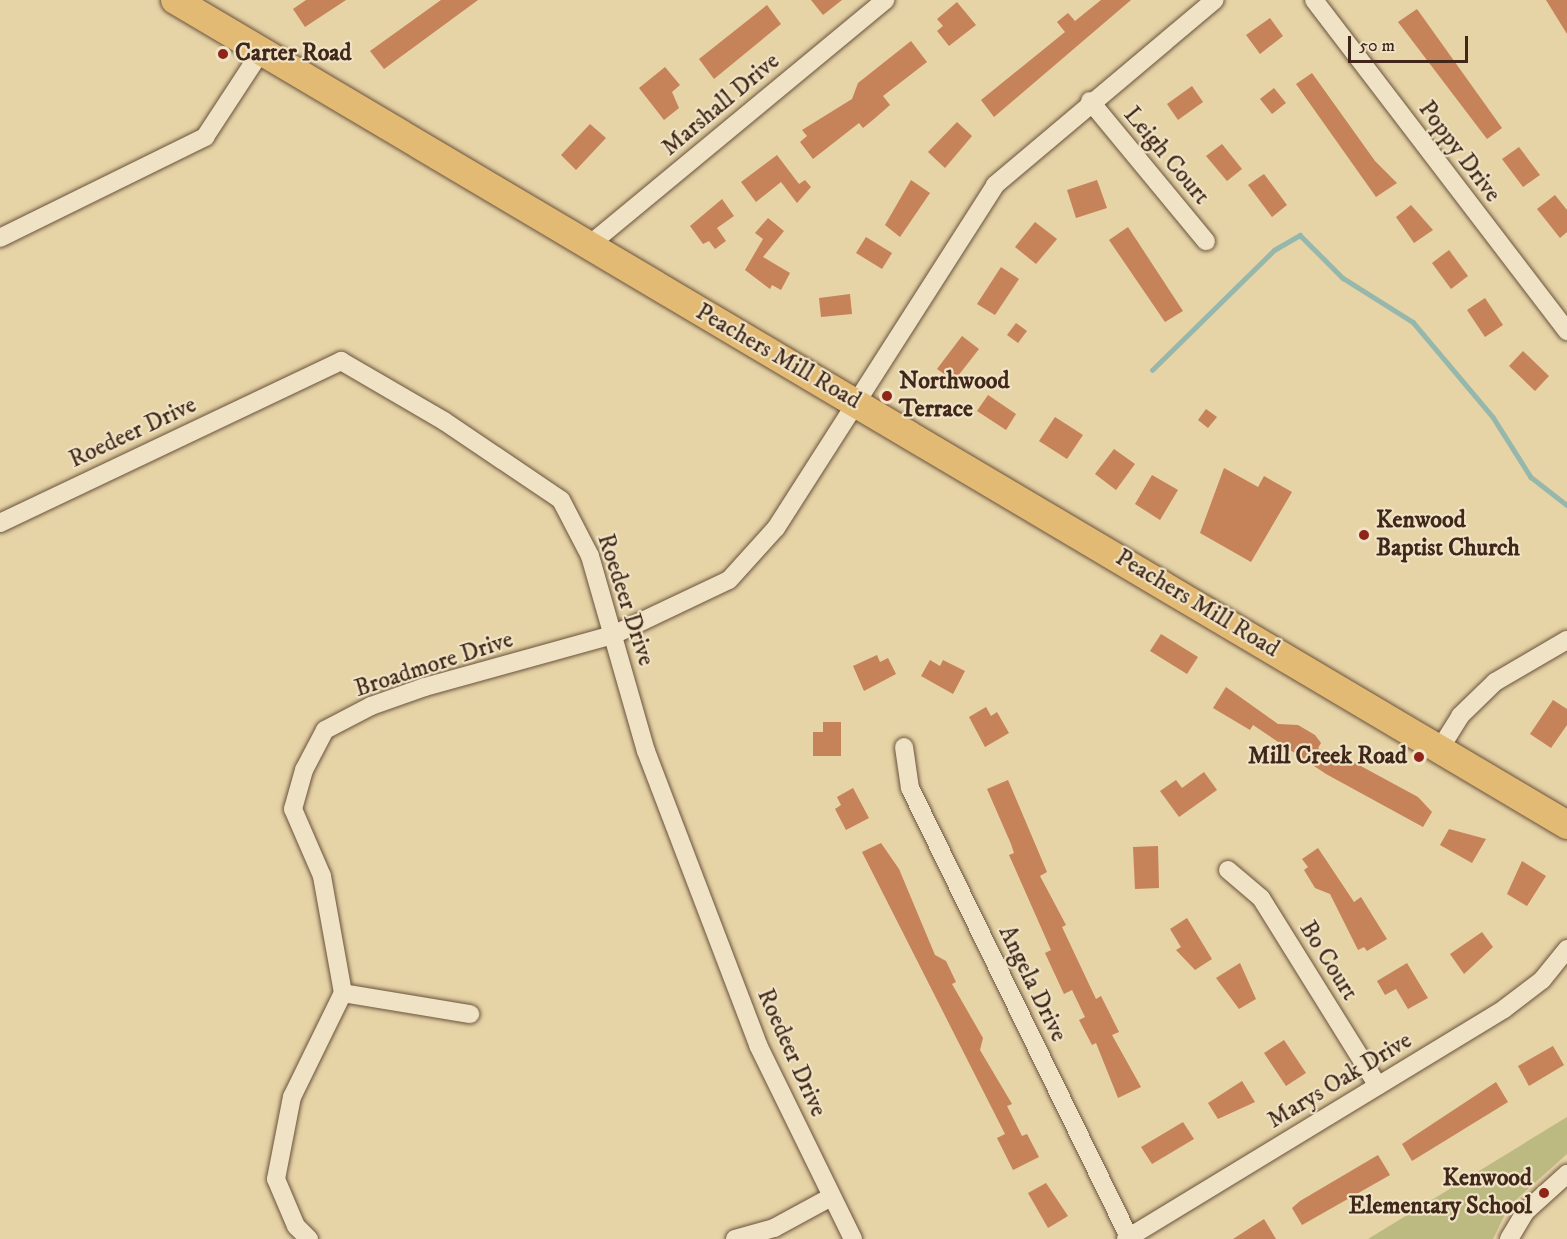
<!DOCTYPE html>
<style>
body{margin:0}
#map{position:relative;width:1567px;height:1239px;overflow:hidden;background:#e6d3a6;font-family:"IM FELL DW Pica",serif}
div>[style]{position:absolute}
.green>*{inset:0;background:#bdba81}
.stream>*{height:4.5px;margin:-2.25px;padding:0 2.25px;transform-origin:2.25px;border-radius:2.25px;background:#96b7ab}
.building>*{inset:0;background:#c68258}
.roads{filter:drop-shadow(0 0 2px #6a523c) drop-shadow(0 0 2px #6a523c)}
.minor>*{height:18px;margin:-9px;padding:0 9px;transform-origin:9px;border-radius:9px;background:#efe2c5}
.primary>*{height:28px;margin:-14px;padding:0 14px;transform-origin:14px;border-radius:14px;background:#e3ba73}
.dots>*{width:16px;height:16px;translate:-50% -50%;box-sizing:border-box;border:3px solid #efe2c5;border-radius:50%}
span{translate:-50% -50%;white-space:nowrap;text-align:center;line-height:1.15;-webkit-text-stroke:4.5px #efe2c5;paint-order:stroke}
.poi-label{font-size:24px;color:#402719;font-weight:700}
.left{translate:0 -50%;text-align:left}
.right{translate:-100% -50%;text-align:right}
.street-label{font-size:24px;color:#402719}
.scale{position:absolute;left:1348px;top:36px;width:120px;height:27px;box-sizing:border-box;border:3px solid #402719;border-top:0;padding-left:8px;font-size:18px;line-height:21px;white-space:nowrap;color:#402719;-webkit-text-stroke:4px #efe2c5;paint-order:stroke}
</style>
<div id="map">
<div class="green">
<div style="clip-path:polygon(1567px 1117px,1567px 1154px,1509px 1206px,1493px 1239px,1368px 1239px)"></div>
</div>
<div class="stream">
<div style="left:1152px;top:370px;width:171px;rotate:-44.5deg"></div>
<div style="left:1274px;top:250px;width:30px;rotate:-30deg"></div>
<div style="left:1300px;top:235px;width:61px;rotate:45deg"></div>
<div style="left:1343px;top:278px;width:83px;rotate:32.2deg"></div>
<div style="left:1413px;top:322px;width:124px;rotate:49.9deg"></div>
<div style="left:1493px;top:417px;width:71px;rotate:57.7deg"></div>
<div style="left:1531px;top:477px;width:46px;rotate:37.9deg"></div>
</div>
<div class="building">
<div style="clip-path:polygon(306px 0,346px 0,305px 27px,293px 9px)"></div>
<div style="clip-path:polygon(441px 0,478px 0,384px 69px,370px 51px)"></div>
<div style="clip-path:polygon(811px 0,842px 0,823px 15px)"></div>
<div style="clip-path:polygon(1101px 0,1131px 0,994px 117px,981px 100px,1065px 32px,1057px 22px,1068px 13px,1075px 21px)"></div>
<div style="clip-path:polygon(1546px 0,1567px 0,1567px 34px)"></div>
<div style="clip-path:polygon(957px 2px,976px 25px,949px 46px,937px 31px,943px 26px,937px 19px)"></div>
<div style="clip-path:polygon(767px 5px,781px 24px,714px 79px,699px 59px)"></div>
<div style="clip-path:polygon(1417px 9px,1502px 128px,1487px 139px,1398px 22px)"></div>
<div style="clip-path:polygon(1270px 18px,1283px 36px,1260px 54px,1246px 35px)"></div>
<div style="clip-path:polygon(911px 41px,927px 62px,883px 96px,890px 105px,874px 119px,863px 128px,859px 123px,813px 159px,800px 142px,807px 136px,802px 130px,852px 99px,858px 83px)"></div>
<div style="clip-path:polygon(665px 67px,680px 85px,672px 92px,679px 108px,664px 120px,639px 88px)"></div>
<div style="clip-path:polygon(1312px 73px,1375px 161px,1397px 183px,1376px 197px,1296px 84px)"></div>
<div style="clip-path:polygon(1192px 86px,1203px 102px,1178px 120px,1167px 104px)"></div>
<div style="clip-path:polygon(1274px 88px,1286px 103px,1272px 114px,1260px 99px)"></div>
<div style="clip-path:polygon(957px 122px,972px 136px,945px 168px,928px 152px)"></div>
<div style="clip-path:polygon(590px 124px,606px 138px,576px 170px,561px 155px)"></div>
<div style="clip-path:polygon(1222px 144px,1242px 169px,1227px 181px,1206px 156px)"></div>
<div style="clip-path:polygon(1519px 147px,1540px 175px,1523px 187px,1502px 159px)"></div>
<div style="clip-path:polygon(777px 155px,799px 184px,805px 180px,811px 187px,797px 203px,781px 182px,756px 202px,741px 182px)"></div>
<div style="clip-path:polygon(1264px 174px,1287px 205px,1272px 217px,1248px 185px)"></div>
<div style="clip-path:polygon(911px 180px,930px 193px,900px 237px,885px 225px)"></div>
<div style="clip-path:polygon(1097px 180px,1107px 208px,1076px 218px,1067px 190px)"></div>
<div style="clip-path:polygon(1555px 195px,1567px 210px,1567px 232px,1560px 238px,1537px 209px)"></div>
<div style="clip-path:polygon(722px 199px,734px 216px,717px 228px,726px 241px,715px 249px,709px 241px,703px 244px,690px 226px)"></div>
<div style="clip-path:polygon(1411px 205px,1433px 230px,1414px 243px,1396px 217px)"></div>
<div style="clip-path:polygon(768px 218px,784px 231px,763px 257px,790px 273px,781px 290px,772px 285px,770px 289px,745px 270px,763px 239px,755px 233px)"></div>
<div style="clip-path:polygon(1035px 222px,1057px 239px,1036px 264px,1015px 247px)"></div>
<div style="clip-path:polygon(1128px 227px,1183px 311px,1165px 322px,1109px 240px)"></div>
<div style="clip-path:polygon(866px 237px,892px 253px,882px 269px,856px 253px)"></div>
<div style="clip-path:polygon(1449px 250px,1468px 276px,1451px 289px,1432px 263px)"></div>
<div style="clip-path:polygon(1001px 267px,1019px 279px,995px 315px,977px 304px)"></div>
<div style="clip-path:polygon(850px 294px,852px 314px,821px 317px,819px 298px)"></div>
<div style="clip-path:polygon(1485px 298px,1503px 325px,1485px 337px,1467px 310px)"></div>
<div style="clip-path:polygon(1016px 323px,1027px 331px,1018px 343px,1007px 335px)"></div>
<div style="clip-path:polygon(962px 336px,979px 349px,954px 381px,937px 369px)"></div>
<div style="clip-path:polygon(1523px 351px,1549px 376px,1535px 391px,1509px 366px)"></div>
<div style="clip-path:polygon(988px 395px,1016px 414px,1006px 430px,977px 411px)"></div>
<div style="clip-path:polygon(1206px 409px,1217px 417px,1208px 428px,1198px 420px)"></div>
<div style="clip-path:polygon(1055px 417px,1083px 435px,1067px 459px,1039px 441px)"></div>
<div style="clip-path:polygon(1114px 449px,1135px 464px,1116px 490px,1095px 474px)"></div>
<div style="clip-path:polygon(1224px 468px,1258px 487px,1264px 476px,1292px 492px,1251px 562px,1200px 533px)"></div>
<div style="clip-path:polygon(1152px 475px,1178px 490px,1160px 520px,1135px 504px)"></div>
<div style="clip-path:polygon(1161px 634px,1198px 657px,1187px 674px,1150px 651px)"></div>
<div style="clip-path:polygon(877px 655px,880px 662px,888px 658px,896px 674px,864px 691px,853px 666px)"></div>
<div style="clip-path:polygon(930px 660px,940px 666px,943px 660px,965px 671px,953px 694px,921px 676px)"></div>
<div style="clip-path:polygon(1226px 687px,1278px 724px,1298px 725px,1315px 735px,1321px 743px,1318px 748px,1343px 763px,1346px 758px,1418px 797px,1432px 812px,1423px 827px,1326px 774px,1253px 725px,1250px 730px,1213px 708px)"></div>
<div style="clip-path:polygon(1553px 700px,1567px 709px,1567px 725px,1551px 748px,1530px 734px)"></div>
<div style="clip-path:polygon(986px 707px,991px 716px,997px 712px,1009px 733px,985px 747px,969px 717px)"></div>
<div style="clip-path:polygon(823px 722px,841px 722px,841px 756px,813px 756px,813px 732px,823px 732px)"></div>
<div style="clip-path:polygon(1204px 772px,1217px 790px,1179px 817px,1160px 791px,1176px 780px,1182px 788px)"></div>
<div style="clip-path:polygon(1008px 780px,1047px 872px,1040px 876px,1066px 925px,1062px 927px,1096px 999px,1101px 996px,1119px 1032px,1112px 1035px,1141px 1087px,1118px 1098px,1096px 1043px,1092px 1045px,1079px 1020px,1085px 1017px,1072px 990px,1064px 994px,1045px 953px,1051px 950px,1009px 855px,1014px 853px,1011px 844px,987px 789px)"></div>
<div style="clip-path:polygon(853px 788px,869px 818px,846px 830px,835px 809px,841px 805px,837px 797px)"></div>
<div style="clip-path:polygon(1449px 829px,1486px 839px,1472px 863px,1440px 845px)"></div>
<div style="clip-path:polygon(881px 843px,899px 869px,935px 955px,946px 961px,956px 982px,952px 984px,983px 1038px,980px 1050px,1012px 1104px,1007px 1106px,1022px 1136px,1027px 1134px,1039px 1157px,1013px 1170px,997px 1138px,1005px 1134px,862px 852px)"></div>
<div style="clip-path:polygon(1158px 846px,1159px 888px,1135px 889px,1133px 847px)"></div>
<div style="clip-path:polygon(1318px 848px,1354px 902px,1361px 897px,1387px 939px,1367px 951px,1364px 947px,1358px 950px,1330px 894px,1315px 888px,1304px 870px,1308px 867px,1302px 859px)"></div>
<div style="clip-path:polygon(1522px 861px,1546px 876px,1527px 906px,1507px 894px)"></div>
<div style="clip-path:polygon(1187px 918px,1212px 959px,1195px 970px,1176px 950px,1181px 947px,1170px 929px)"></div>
<div style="clip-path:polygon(1482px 932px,1493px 947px,1464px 974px,1450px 954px)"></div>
<div style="clip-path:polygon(1240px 963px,1256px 999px,1239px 1009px,1216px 978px)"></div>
<div style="clip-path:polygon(1407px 963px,1428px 998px,1408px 1009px,1396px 989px,1385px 995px,1377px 981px)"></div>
<div style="clip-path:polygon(1284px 1040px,1306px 1073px,1286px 1086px,1264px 1053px)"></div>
<div style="clip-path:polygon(1553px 1046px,1564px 1065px,1529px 1086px,1518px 1066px)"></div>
<div style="clip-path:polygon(1242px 1081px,1255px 1102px,1218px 1119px,1208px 1103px)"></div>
<div style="clip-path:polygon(1496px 1082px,1508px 1102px,1412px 1161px,1402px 1144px)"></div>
<div style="clip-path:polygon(1183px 1122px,1194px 1139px,1152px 1164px,1141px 1147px)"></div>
<div style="clip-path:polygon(1378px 1155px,1390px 1175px,1302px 1225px,1292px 1208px,1300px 1201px)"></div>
<div style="clip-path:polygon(1046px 1183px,1068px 1216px,1048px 1228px,1028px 1193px)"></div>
<div style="clip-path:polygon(1264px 1219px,1276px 1239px,1233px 1239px)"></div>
</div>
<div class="roads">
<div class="minor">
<div style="left:1314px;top:0;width:417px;rotate:52.6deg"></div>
<div style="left:1090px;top:101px;width:182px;rotate:50.4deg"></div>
<div style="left:0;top:238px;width:229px;rotate:-26.2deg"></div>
<div style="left:205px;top:137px;width:100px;rotate:-56.8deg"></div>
<div style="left:588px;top:246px;width:386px;rotate:-39.6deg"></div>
<div style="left:0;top:523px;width:378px;rotate:-25.4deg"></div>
<div style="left:341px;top:361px;width:119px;rotate:30.2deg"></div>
<div style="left:444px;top:421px;width:141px;rotate:34deg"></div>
<div style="left:561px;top:500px;width:63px;rotate:62.6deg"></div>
<div style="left:590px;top:556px;width:203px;rotate:74deg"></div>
<div style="left:646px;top:751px;width:315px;rotate:69.1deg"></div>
<div style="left:758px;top:1045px;width:216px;rotate:63.9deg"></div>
<div style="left:904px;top:747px;width:41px;rotate:81.7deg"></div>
<div style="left:910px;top:788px;width:500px;rotate:64deg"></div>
<div style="left:1441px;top:747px;width:36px;rotate:-58deg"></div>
<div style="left:1460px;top:716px;width:49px;rotate:-44.2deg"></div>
<div style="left:1495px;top:682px;width:83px;rotate:-30.3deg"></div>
<div style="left:1228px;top:870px;width:43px;rotate:40.3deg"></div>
<div style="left:1261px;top:898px;width:221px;rotate:58.1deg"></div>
<div style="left:343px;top:993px;width:129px;rotate:9.4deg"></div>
<div style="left:309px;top:1239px;width:18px;rotate:-135deg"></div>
<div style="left:296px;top:1226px;width:51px;rotate:-113.1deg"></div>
<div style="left:276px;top:1179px;width:84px;rotate:-79deg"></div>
<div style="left:292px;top:1097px;width:116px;rotate:-63.9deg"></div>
<div style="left:343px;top:993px;width:119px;rotate:-100.2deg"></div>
<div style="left:322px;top:876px;width:73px;rotate:-113.4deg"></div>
<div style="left:293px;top:809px;width:41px;rotate:-74.2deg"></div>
<div style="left:304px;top:770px;width:45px;rotate:-62.3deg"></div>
<div style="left:325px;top:730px;width:52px;rotate:-27.6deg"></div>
<div style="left:371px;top:706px;width:57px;rotate:-19.4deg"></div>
<div style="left:425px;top:687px;width:195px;rotate:-15.5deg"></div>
<div style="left:613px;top:635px;width:128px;rotate:-25.4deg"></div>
<div style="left:729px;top:580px;width:70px;rotate:-47.9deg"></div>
<div style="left:776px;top:528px;width:407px;rotate:-57.4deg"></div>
<div style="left:995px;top:185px;width:287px;rotate:-40.1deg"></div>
<div style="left:735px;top:1239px;width:41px;rotate:-15.8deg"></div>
<div style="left:774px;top:1228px;width:65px;rotate:-28.5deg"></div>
<div style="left:1126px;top:1239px;width:442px;rotate:-31.3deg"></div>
<div style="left:1504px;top:1009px;width:48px;rotate:-37.3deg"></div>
<div style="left:1542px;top:980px;width:40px;rotate:-51deg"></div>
<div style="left:1509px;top:1239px;width:31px;rotate:-59deg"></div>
<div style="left:1525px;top:1212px;width:57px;rotate:-42.1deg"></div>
</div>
<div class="primary">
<div style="left:175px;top:0;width:1618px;rotate:30.65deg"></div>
</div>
</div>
<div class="dots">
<div style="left:223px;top:54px;background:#8f2418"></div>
<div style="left:887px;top:396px;background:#8f2418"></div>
<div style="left:1364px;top:535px;background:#8f2418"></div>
<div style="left:1419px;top:757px;background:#8f2418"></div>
<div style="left:1544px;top:1193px;background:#8f2418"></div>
</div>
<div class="poi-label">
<span class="left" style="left:235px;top:54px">Carter Road</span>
<span class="left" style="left:899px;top:396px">Northwood<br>Terrace</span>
<span class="left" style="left:1376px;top:535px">Kenwood<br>Baptist Church</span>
<span class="right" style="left:1407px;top:757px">Mill Creek Road</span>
<span class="right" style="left:1532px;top:1193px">Kenwood<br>Elementary School</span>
</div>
<div class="street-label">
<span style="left:721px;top:105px;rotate:-40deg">Marshall Drive</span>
<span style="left:1459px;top:152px;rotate:53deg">Poppy Drive</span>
<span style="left:1166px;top:156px;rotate:50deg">Leigh Court</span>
<span style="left:778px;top:357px;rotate:30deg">Peachers Mill Road</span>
<span style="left:133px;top:433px;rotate:-25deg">Roedeer Drive</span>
<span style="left:625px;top:600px;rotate:72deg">Roedeer Drive</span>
<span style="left:1197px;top:604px;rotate:31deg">Peachers Mill Road</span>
<span style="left:434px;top:665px;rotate:-18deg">Broadmore Drive</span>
<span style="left:1328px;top:961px;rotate:58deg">Bo Court</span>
<span style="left:1032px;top:984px;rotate:64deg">Angela Drive</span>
<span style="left:791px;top:1053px;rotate:66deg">Roedeer Drive</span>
<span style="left:1340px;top:1081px;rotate:-31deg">Marys Oak Drive</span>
</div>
<div class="scale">50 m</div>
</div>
